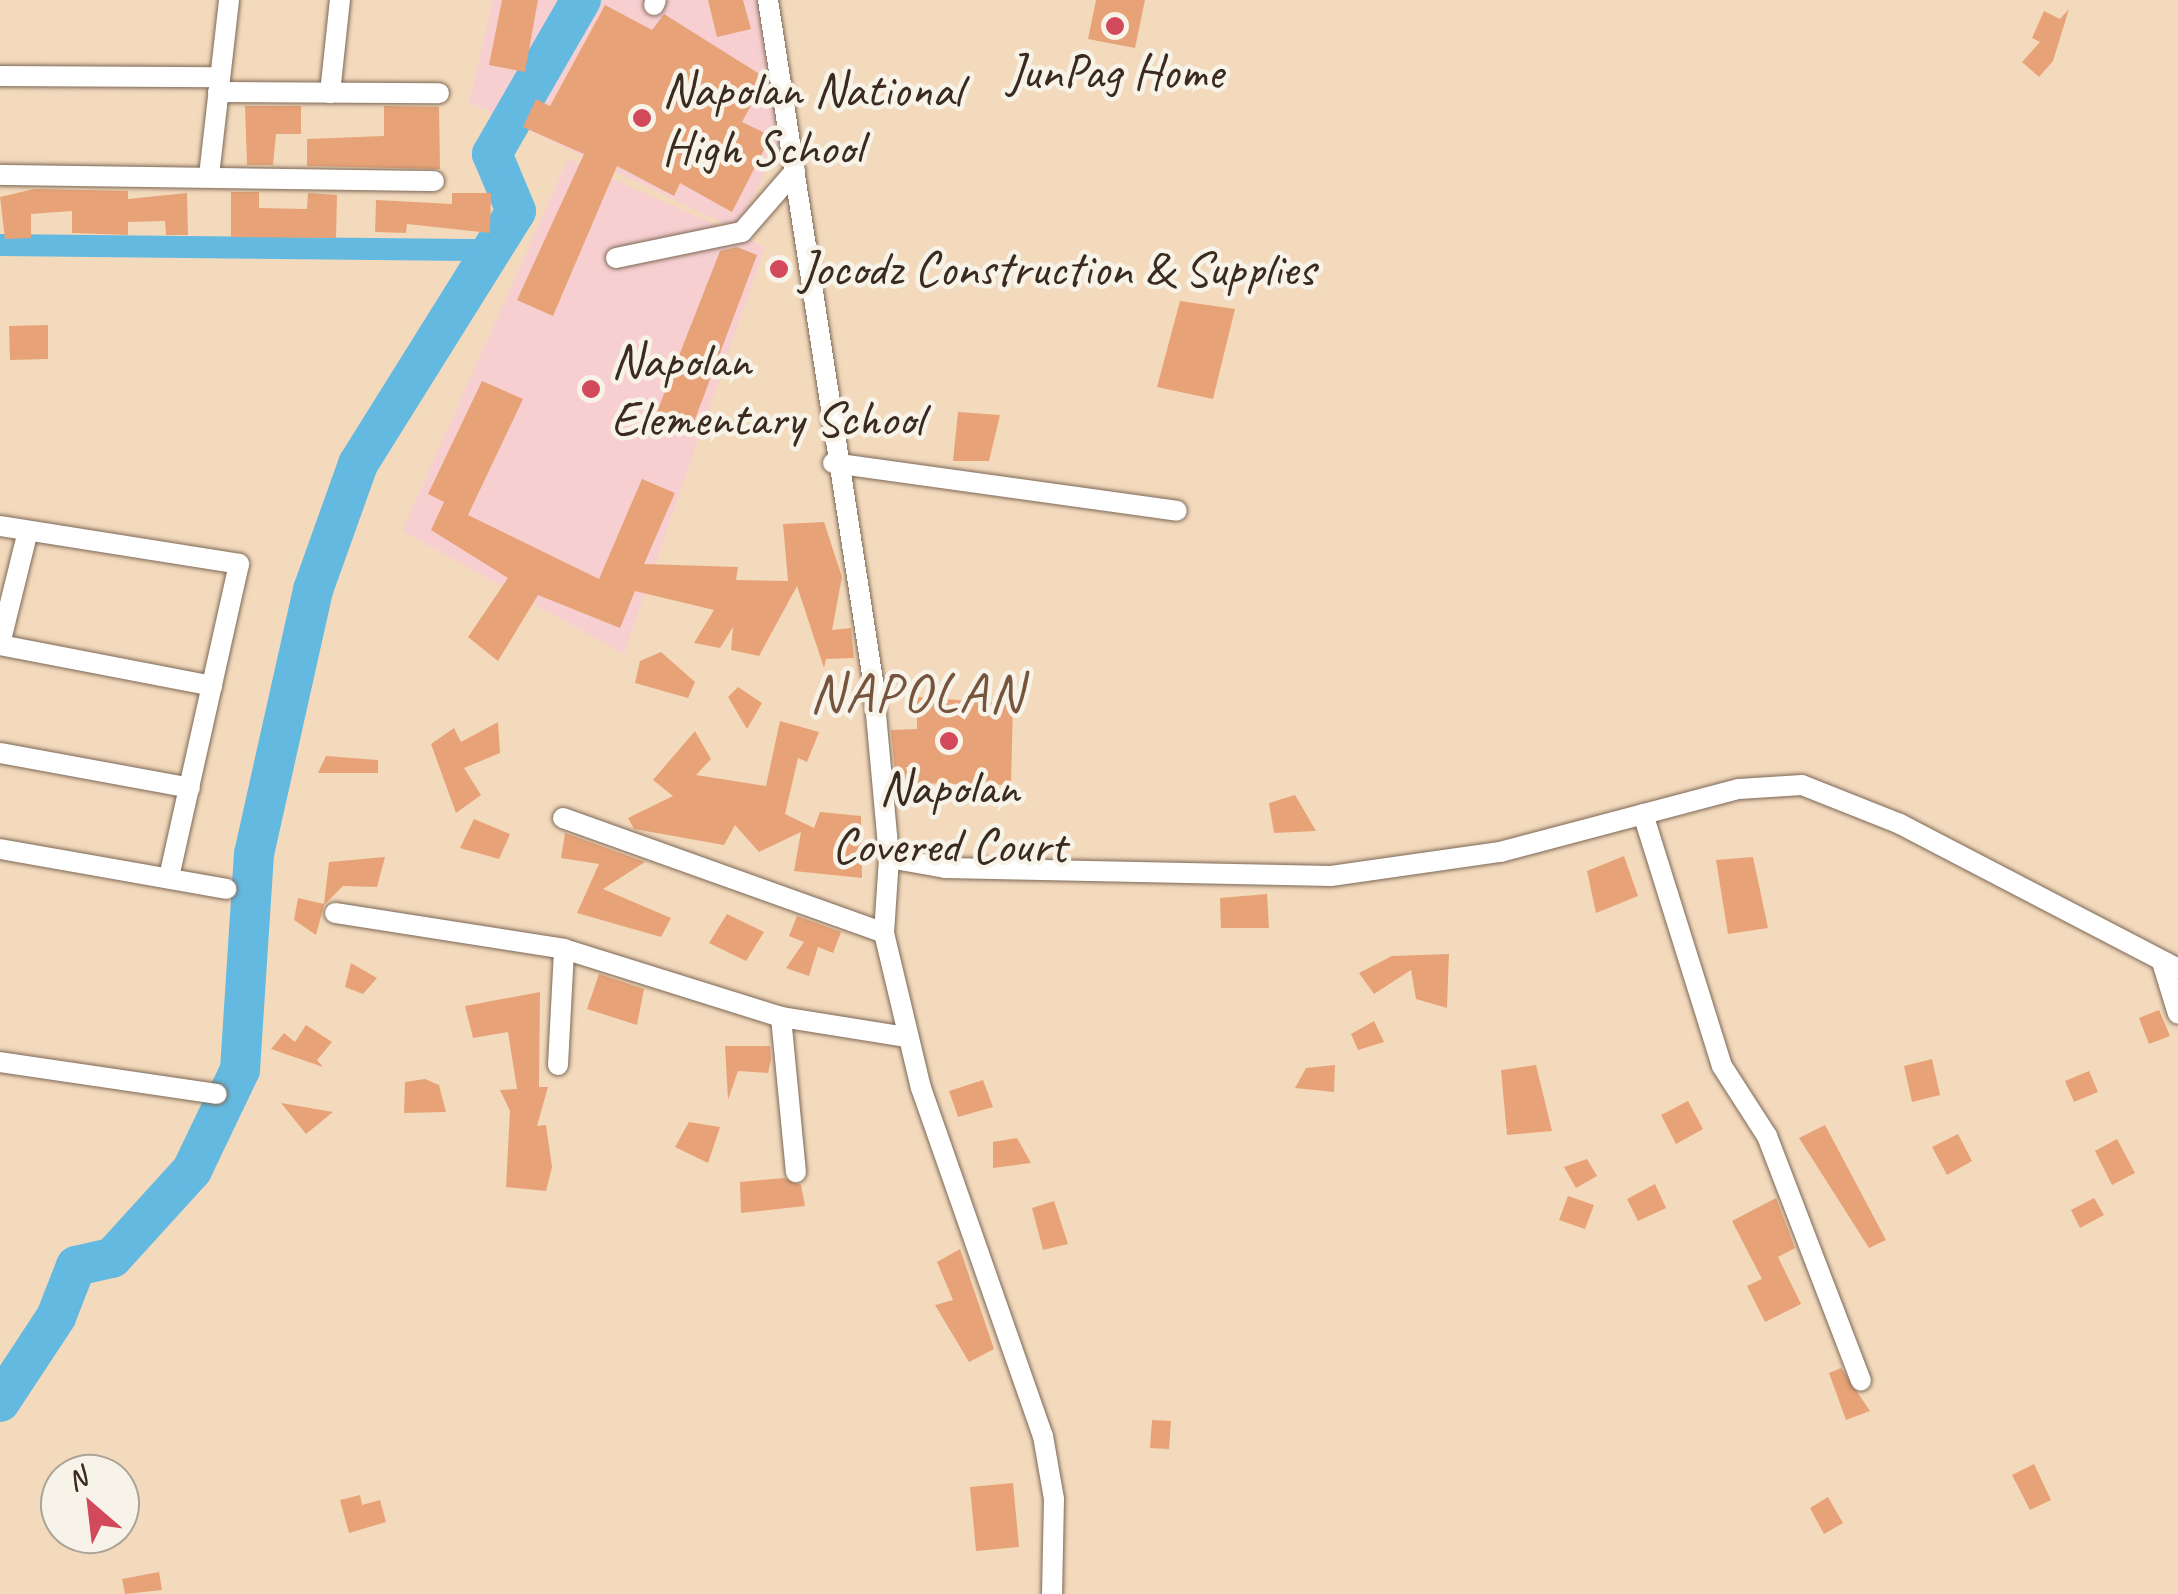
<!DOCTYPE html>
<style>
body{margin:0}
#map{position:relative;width:2178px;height:1594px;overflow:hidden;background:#f4dabd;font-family:Caveat,sans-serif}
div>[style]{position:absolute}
.built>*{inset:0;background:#f7cfd1}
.canal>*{height:22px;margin:-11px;padding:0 11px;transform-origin:11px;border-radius:11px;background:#64b9e1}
.river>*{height:40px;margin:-20px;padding:0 20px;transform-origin:20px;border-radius:20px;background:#64b9e1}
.building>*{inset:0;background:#e7a377}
.roads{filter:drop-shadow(0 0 2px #7c6856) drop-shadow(0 0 2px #7c6856)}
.minor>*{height:20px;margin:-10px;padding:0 10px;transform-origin:10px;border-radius:10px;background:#fff}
.dots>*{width:28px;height:28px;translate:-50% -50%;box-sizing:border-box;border:5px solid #f7f3e8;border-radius:50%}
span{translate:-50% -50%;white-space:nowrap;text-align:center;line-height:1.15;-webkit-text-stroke:9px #f7f3e8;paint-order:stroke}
.poi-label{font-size:50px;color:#3b2a1e}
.left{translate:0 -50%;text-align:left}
.quarter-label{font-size:55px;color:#77543d;letter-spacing:2.5px}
.north{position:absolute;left:40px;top:1454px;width:100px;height:100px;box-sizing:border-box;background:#f7f3e8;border:2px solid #aca397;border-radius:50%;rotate:332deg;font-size:28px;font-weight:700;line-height:40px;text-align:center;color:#3b2a1e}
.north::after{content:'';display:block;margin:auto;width:35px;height:45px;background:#d1495b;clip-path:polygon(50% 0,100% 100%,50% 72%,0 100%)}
</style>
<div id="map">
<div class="built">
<div style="clip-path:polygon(493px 0,761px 0,782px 135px,738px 230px,469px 102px)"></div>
<div style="clip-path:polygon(568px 159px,765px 247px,624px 654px,402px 531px)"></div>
</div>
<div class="canal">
<div style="left:0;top:245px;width:495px;rotate:0.6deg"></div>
</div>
<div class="river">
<div style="left:0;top:1402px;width:102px;rotate:-56.6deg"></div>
<div style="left:56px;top:1317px;width:55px;rotate:-68.6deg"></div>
<div style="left:76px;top:1266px;width:37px;rotate:-13deg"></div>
<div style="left:112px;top:1258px;width:119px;rotate:-47.7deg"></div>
<div style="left:192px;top:1170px;width:111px;rotate:-64.4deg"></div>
<div style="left:240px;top:1070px;width:216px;rotate:-86.3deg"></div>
<div style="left:254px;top:854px;width:271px;rotate:-77.4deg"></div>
<div style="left:313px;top:590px;width:134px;rotate:-70.3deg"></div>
<div style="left:358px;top:464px;width:298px;rotate:-58deg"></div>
<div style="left:516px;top:211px;width:62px;rotate:-112.8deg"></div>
<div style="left:492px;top:154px;width:178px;rotate:-60deg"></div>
</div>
<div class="building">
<div style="clip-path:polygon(502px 0,538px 0,525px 72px,489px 65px)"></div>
<div style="clip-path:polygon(708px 0,743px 0,751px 29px,717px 37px)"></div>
<div style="clip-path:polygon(1096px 0,1145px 0,1135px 48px,1088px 39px)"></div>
<div style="clip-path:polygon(605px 5px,652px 30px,664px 14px,766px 78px,742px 122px,771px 136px,732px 212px,680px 183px,674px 196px,617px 166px,553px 316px,517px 300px,584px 154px,523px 127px,536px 99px,550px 106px)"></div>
<div style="clip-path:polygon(2069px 9px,2053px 61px,2039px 77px,2022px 62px,2040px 42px,2032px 38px,2044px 11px,2060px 19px)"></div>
<div style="clip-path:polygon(245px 106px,301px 106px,301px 134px,276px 134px,273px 165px,247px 165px)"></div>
<div style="clip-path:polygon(384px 106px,439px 107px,440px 169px,307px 166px,307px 139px,384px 136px)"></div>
<div style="clip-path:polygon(34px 189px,128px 191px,128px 199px,187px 193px,188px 235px,166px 235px,165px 221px,128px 222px,128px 235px,72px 233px,72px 211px,31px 214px,31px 238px,5px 239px,0 197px)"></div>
<div style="clip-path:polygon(231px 192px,259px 192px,259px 208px,307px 209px,308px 193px,337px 195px,336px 238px,231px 237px)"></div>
<div style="clip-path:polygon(452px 193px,491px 193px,490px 233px,407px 224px,406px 233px,375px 232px,376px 200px,452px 204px)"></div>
<div style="clip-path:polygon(737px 247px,757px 255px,689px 435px,653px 422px,720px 251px)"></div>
<div style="clip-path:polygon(1180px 301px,1235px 309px,1213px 399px,1157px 387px)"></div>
<div style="clip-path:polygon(48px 325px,48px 359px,10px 360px,9px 326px)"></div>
<div style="clip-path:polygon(482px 381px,523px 399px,468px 515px,599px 579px,642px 479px,675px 493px,644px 564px,738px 567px,736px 580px,788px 581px,783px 524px,824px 522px,842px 577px,832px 630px,851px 628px,854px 658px,826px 659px,824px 668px,797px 586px,759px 656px,731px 650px,733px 627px,720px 648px,694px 643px,714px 610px,635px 591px,620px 628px,538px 595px,498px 661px,468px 637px,508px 578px,431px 530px,444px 502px,428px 494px)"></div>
<div style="clip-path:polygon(958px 412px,1000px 415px,989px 461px,953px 461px)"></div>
<div style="clip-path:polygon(661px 652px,695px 682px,688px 698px,635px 683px,640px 661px)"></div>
<div style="clip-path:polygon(738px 687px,762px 703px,747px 729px,728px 697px)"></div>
<div style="clip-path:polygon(917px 697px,1013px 704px,1011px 785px,913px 783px,912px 805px,898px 805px,891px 730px,917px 729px)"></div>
<div style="clip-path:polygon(780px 721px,819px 732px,807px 762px,798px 758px,785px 814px,814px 828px,820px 812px,861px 816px,862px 878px,794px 871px,801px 832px,759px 852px,735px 825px,724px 845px,634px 829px,628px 818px,673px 796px,653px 780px,695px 731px,711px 759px,696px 775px,766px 786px)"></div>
<div style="clip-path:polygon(498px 722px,500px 753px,464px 768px,481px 795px,456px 813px,431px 744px,454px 728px,461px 742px)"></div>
<div style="clip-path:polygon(326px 756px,378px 760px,378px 773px,318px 773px)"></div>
<div style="clip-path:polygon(1295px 795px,1316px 831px,1274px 833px,1269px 803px)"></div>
<div style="clip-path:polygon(474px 819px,510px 834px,499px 859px,460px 848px)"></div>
<div style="clip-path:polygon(565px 833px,645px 862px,603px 889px,671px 918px,661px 937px,577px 913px,599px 864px,561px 858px)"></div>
<div style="clip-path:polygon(1624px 856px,1638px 896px,1596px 913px,1587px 871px)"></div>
<div style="clip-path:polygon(385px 857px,377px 887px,343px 886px,324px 905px,316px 935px,294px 920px,298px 898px,324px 904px,329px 862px)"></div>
<div style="clip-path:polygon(1753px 857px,1768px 928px,1728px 934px,1716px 860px)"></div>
<div style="clip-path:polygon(1267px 894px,1269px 928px,1221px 928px,1220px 898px)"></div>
<div style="clip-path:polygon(727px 914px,764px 932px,746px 961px,709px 943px)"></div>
<div style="clip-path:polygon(797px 916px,841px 932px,833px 953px,818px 947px,809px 976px,786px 968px,804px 942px,789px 936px)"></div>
<div style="clip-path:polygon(1449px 954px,1447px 1008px,1416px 999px,1411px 970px,1374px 994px,1359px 973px,1392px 956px)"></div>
<div style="clip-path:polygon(351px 963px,377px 978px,363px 994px,345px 987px)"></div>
<div style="clip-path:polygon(599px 974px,644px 989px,637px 1025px,587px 1009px)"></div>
<div style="clip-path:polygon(540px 992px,539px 1087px,548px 1087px,537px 1126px,546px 1125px,552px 1167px,546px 1191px,506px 1187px,510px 1111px,500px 1090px,517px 1089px,508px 1032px,473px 1038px,465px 1006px)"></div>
<div style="clip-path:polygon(2159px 1010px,2170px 1036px,2149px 1044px,2139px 1018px)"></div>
<div style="clip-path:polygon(1374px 1021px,1384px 1042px,1358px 1050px,1351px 1034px)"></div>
<div style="clip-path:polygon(306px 1025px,332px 1042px,317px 1060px,323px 1067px,271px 1049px,284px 1033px,295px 1042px)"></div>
<div style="clip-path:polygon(725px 1046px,770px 1046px,771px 1059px,768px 1073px,738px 1071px,728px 1100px)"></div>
<div style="clip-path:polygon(1932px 1059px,1940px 1095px,1912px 1102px,1904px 1066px)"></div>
<div style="clip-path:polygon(1335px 1065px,1334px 1092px,1295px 1088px,1306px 1068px)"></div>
<div style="clip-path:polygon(1536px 1065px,1552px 1131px,1507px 1135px,1501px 1070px)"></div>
<div style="clip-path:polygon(2089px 1071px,2098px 1092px,2074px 1102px,2065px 1081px)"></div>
<div style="clip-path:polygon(425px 1079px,439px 1085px,446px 1112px,404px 1113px,405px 1082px)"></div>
<div style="clip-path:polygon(983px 1080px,993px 1107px,958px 1117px,949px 1091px)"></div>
<div style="clip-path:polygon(1688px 1101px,1703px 1129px,1676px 1144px,1661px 1115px)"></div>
<div style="clip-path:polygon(281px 1103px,333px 1112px,306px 1134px)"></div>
<div style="clip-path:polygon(689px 1122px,720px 1127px,708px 1163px,675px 1147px)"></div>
<div style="clip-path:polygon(1825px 1125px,1886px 1240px,1869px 1248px,1799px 1138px)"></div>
<div style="clip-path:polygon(1958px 1134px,1972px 1161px,1947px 1175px,1932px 1147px)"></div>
<div style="clip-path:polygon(1017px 1138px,1031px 1163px,993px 1168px,993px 1142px)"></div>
<div style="clip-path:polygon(2117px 1139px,2135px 1173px,2112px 1185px,2095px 1151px)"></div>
<div style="clip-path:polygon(1587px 1159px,1597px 1176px,1576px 1188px,1564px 1167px)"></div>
<div style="clip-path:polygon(784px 1178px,801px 1185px,805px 1206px,741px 1213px,740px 1182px)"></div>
<div style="clip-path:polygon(1655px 1184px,1666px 1208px,1638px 1221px,1627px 1199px)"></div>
<div style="clip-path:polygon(1568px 1196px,1594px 1205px,1585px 1229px,1559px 1220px)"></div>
<div style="clip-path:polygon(1776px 1198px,1795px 1248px,1778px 1257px,1801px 1304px,1765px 1322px,1747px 1286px,1762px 1279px,1732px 1221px)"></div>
<div style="clip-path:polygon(2094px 1198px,2104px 1215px,2080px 1228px,2071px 1210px)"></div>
<div style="clip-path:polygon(1054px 1201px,1068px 1244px,1043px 1250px,1032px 1208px)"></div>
<div style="clip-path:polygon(960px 1249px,994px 1349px,969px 1362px,935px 1305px,953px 1300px,937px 1262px)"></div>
<div style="clip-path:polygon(1841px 1368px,1870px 1411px,1846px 1420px,1829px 1373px)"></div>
<div style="clip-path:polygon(1152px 1420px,1171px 1421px,1169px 1449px,1150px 1448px)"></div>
<div style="clip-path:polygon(2034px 1464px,2051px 1500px,2030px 1510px,2012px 1475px)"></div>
<div style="clip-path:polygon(1013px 1483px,1019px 1547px,976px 1551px,970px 1487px)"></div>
<div style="clip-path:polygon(360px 1495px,362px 1505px,380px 1500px,386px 1522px,349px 1533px,340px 1500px)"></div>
<div style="clip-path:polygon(1828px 1497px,1843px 1523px,1824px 1534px,1810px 1508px)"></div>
<div style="clip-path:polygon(159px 1572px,162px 1590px,125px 1594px,122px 1579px)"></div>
</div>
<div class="roads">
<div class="minor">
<div style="left:768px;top:0;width:689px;rotate:81.23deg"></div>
<div style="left:873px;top:681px;width:178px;rotate:84.8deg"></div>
<div style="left:889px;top:858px;width:75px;rotate:93.8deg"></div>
<div style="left:884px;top:933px;width:159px;rotate:76.6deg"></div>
<div style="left:921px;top:1088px;width:369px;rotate:70.7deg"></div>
<div style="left:1043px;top:1436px;width:64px;rotate:80.1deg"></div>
<div style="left:1054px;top:1499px;width:95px;rotate:91.2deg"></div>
<div style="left:654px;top:5px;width:5px;rotate:-68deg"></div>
<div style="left:0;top:76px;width:219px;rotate:0.3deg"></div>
<div style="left:218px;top:92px;width:221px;rotate:0.3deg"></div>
<div style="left:330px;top:93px;width:94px;rotate:-83.9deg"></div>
<div style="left:0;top:175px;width:434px;rotate:0.8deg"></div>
<div style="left:209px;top:176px;width:177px;rotate:-83.5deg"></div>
<div style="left:616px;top:258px;width:129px;rotate:-11.7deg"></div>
<div style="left:742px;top:232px;width:81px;rotate:-49deg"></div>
<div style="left:833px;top:463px;width:347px;rotate:7.9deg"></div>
<div style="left:0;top:526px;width:242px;rotate:9deg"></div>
<div style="left:239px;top:564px;width:322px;rotate:102.6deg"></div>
<div style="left:0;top:644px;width:116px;rotate:-76.1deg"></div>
<div style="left:0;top:645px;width:216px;rotate:10.9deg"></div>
<div style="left:0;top:753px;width:193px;rotate:10.4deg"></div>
<div style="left:1643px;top:814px;width:264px;rotate:72.6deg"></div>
<div style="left:1722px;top:1066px;width:83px;rotate:57.3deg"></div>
<div style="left:1767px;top:1136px;width:262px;rotate:69deg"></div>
<div style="left:563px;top:818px;width:341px;rotate:19.7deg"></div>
<div style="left:0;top:849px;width:230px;rotate:10deg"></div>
<div style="left:889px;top:858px;width:57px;rotate:10.1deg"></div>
<div style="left:945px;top:868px;width:386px;rotate:1.2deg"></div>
<div style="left:1331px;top:876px;width:171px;rotate:-8.1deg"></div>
<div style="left:1500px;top:852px;width:247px;rotate:-14.8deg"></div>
<div style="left:1739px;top:789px;width:63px;rotate:-3.6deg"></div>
<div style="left:1802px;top:785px;width:105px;rotate:21.7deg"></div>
<div style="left:1900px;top:824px;width:314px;rotate:27.5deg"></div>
<div style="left:335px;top:913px;width:232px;rotate:8.9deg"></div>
<div style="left:564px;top:949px;width:227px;rotate:17.4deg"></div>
<div style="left:781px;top:1017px;width:127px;rotate:9.1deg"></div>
<div style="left:2162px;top:962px;width:54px;rotate:72.9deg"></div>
<div style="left:781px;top:1017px;width:156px;rotate:84.5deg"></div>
<div style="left:0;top:1062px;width:219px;rotate:8.4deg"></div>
<div style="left:558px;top:1065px;width:116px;rotate:-87deg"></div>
</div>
</div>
<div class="dots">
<div style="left:1115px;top:26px;background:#d1495b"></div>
<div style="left:642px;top:118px;background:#d1495b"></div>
<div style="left:779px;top:269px;background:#d1495b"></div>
<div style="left:591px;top:389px;background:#d1495b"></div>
<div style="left:949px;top:741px;background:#d1495b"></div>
</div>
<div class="poi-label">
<span style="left:1115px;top:72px">JunPag Home</span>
<span class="left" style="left:662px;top:118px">Napolan National<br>High School</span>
<span class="left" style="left:799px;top:269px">Jocodz Construction &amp; Supplies</span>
<span class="left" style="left:611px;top:389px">Napolan<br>Elementary School</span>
<span style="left:949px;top:816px">Napolan<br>Covered Court</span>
</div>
<div class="quarter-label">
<span style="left:917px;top:694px">NAPOLAN</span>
</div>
<div class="north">N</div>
</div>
